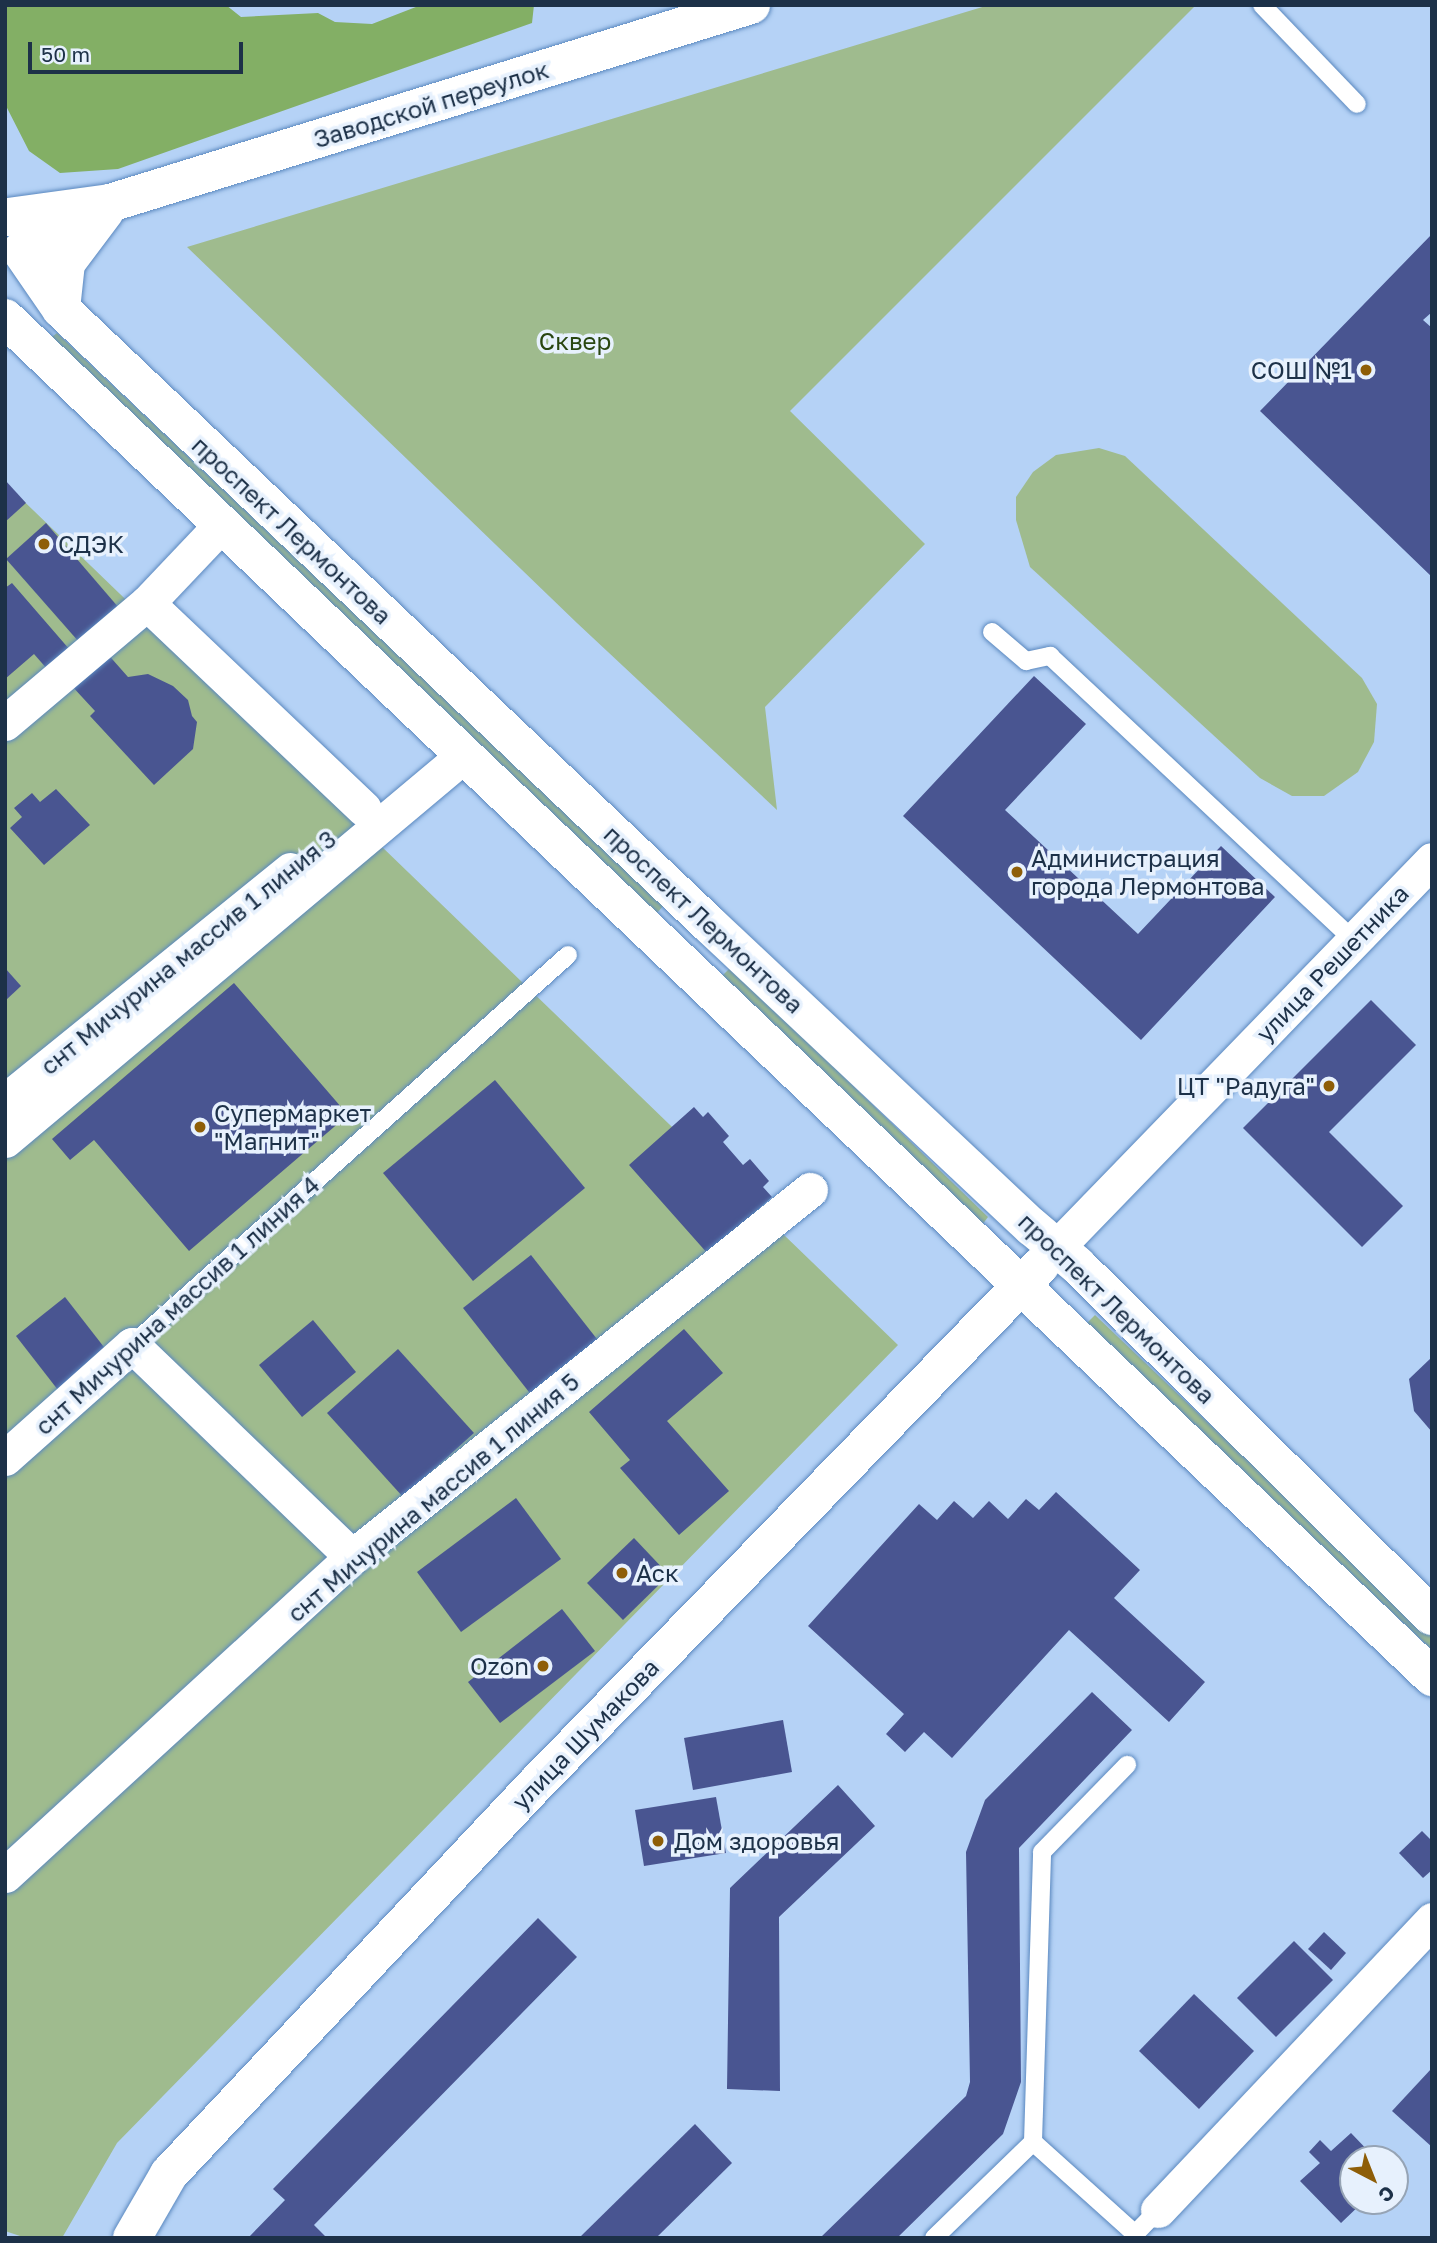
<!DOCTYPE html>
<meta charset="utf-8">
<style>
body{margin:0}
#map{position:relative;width:1437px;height:2243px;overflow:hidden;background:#b5d2f6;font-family:"Golos Text",sans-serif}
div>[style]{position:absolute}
.green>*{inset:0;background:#9fbb8e}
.forest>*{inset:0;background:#83af65}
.building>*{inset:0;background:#495591}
.roads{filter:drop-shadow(0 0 2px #5a88bf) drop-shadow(0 0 2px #5a88bf)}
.service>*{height:18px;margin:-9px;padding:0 9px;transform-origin:9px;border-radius:9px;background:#fff}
.minor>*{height:35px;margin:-17.5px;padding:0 17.5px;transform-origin:17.5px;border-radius:17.5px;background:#fff}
.tertiary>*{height:38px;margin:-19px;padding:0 19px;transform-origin:19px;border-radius:19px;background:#fff}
.dots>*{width:19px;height:19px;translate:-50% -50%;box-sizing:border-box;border:4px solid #e7f1fd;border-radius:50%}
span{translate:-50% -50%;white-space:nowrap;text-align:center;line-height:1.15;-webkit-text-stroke:7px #e7f1fd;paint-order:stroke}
.street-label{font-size:24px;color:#1d3148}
.park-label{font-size:24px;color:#294611}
.poi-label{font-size:24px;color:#1d3148}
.right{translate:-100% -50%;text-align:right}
.left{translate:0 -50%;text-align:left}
.frame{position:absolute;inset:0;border:7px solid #1d3148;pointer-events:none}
.north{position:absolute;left:1339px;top:2145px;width:70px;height:70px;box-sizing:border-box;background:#e7f1fd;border:2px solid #96a4b5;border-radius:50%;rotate:138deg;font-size:19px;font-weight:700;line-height:28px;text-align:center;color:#1d3148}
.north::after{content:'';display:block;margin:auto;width:24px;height:32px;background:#8e5e08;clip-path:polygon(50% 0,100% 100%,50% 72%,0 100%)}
.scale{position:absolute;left:28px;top:42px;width:215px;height:32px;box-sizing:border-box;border:4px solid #1d3148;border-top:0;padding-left:9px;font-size:21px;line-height:24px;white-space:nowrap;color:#1d3148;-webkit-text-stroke:5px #e7f1fd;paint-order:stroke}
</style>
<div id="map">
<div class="green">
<div style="clip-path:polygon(989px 5px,1196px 5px,790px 411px,925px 544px,765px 707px,777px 810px,577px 623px,187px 247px)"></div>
<div style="clip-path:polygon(57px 333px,664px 905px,656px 914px,48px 340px)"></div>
<div style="clip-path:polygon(1099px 448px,1125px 456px,1362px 678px,1377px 704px,1374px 742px,1358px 772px,1324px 796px,1292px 796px,1260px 778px,1030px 567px,1016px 520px,1016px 497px,1033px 472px,1056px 455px)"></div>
<div style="clip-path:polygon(5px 483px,898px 1345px,117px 2143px,62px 2238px,26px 2238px,5px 2231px)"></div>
<div style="clip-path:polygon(731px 967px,988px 1217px,982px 1225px,721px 977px)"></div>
<div style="clip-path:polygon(1095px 1315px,1432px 1636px,1432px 1650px,1086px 1324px)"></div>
</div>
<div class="forest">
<div style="clip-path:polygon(5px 5px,226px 5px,241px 17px,318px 13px,335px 22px,372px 24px,421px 5px,534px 5px,532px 23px,118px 169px,60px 173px,29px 151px,5px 104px)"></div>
</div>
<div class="building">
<div style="clip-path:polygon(1432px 234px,1432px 312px,1423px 320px,1432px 328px,1432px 577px,1260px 411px)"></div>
<div style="clip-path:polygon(5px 480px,26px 503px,5px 522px)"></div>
<div style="clip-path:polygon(46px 523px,119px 608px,79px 642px,6px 559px)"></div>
<div style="clip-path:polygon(12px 583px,70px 650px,48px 670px,34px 654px,5px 679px,5px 588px)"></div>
<div style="clip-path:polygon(105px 651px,128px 677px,148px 674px,173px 686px,188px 700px,192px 716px,197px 722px,193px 749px,154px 785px,90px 716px,95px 711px,70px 684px)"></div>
<div style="clip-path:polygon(1034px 676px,1086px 724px,1005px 810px,1138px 934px,1221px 846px,1275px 897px,1141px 1040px,903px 816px)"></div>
<div style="clip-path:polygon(56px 789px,90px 825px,44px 865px,10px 828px,22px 817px,14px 808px,32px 793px,40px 802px)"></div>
<div style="clip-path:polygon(5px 968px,21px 986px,5px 1001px)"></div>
<div style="clip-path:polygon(234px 983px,348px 1115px,189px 1251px,94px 1140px,70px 1160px,52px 1139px)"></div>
<div style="clip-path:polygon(1371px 1000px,1416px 1045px,1329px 1132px,1403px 1206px,1362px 1247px,1243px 1128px)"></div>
<div style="clip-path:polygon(495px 1080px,585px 1188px,473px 1281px,383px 1173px)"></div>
<div style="clip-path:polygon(694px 1107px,703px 1117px,708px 1112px,729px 1136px,723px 1142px,743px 1165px,750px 1159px,769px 1181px,763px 1187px,772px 1197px,708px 1254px,629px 1165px)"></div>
<div style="clip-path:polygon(531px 1255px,604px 1348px,536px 1401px,463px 1308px)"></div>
<div style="clip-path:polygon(65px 1297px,107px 1351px,58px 1390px,16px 1336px)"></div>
<div style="clip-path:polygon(313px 1320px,356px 1372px,302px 1417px,259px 1365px)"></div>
<div style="clip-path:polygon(684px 1329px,723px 1373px,667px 1421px,729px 1491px,679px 1535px,620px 1468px,630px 1460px,589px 1412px)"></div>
<div style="clip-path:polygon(398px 1349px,474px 1433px,403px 1497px,327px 1413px)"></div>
<div style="clip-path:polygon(1432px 1357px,1432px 1432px,1414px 1411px,1409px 1379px)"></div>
<div style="clip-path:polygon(1056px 1492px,1140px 1570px,1114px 1598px,1205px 1682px,1169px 1722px,1069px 1630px,952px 1758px,924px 1732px,905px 1752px,886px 1734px,904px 1714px,808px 1626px,919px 1504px,937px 1520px,954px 1501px,973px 1518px,989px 1501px,1008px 1519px,1026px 1499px,1039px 1510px)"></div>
<div style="clip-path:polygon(516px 1498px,561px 1559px,461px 1632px,417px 1572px)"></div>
<div style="clip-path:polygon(634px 1538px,669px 1575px,623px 1620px,587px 1583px)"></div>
<div style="clip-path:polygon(562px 1609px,595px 1651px,500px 1723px,468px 1682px)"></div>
<div style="clip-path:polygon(1092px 1692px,1132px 1730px,1019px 1848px,1021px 2082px,1003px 2134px,897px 2238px,820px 2238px,966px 2096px,970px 2082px,966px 1852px,985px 1800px)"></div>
<div style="clip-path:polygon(783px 1720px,792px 1772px,693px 1790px,684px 1738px)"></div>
<div style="clip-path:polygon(838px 1785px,875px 1826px,779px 1917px,780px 2091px,727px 2089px,730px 1888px)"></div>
<div style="clip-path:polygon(716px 1797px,726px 1853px,644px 1866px,635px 1810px)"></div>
<div style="clip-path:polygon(1422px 1831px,1432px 1841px,1432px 1870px,1423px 1878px,1399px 1853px)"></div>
<div style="clip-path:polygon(538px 1918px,577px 1957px,314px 2225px,327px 2238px,248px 2238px,285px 2200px,273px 2189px)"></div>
<div style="clip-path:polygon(1324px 1932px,1346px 1953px,1331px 1970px,1308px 1949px)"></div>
<div style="clip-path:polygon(1294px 1941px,1333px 1980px,1276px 2037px,1237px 1998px)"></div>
<div style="clip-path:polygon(1194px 1994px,1254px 2051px,1199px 2109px,1139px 2051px)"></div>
<div style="clip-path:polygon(1432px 2068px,1432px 2147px,1392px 2111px)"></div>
<div style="clip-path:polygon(695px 2124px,732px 2163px,656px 2238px,579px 2238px)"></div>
<div style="clip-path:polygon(1351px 2133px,1376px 2159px,1353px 2159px,1353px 2201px,1364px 2201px,1341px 2223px,1300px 2181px,1320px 2163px,1309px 2152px,1320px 2140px,1331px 2151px)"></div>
</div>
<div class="roads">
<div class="service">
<div style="left:1262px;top:5px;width:137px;rotate:46.2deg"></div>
<div style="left:992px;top:632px;width:45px;rotate:40.5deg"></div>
<div style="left:1026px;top:661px;width:25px;rotate:-12deg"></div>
<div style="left:1050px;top:656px;width:416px;rotate:43.1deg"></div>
<div style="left:132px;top:1345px;width:585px;rotate:-41.81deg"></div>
<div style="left:1033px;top:2142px;width:137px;rotate:42deg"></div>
<div style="left:1135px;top:2234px;width:33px;rotate:-46deg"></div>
<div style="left:934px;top:2238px;width:138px;rotate:-44.1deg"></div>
<div style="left:1033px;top:2142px;width:290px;rotate:-88.2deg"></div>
<div style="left:1042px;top:1852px;width:122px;rotate:-45.7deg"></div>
</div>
<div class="minor">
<div style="left:147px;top:603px;width:299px;rotate:43.5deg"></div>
<div style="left:5px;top:723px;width:186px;rotate:-40.2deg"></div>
<div style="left:147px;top:603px;width:109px;rotate:-46.5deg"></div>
<div style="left:5px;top:1101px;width:367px;rotate:-39deg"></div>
<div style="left:5px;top:1140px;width:599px;rotate:-39.99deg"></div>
<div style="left:1057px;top:1247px;width:539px;rotate:-45.9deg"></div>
<div style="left:5px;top:1458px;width:170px;rotate:-41.7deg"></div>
<div style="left:132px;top:1345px;width:306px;rotate:43.9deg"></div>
<div style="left:5px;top:1875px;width:471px;rotate:-42.5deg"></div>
<div style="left:352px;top:1557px;width:587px;rotate:-38.71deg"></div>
<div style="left:1158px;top:2210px;width:399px;rotate:-46.6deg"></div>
</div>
<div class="tertiary">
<div style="left:110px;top:203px;width:101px;rotate:151.7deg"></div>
<div style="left:21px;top:251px;width:70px;rotate:55.4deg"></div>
<div style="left:61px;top:309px;width:896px;rotate:43.51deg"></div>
<div style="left:711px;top:926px;width:440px;rotate:43.2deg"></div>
<div style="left:1032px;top:1227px;width:59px;rotate:40.2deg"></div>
<div style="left:1077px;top:1265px;width:499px;rotate:44.7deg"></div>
<div style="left:8px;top:217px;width:103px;rotate:-7.8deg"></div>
<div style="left:110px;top:203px;width:671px;rotate:-17.17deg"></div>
<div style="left:61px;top:309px;width:46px;rotate:-83.8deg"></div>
<div style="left:66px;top:263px;width:65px;rotate:-53.1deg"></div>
<div style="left:5px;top:318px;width:1971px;rotate:43.6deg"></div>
<div style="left:132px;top:2238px;width:74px;rotate:-60deg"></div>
<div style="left:169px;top:2174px;width:533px;rotate:-46.75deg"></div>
<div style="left:534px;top:1786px;width:726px;rotate:-45.78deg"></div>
</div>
</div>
<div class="dots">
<div style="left:1366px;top:370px;background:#8e5e08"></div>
<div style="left:44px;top:544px;background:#8e5e08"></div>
<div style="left:1017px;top:872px;background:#8e5e08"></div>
<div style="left:1329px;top:1086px;background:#8e5e08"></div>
<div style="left:200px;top:1127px;background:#8e5e08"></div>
<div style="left:622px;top:1573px;background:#8e5e08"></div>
<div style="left:543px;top:1666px;background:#8e5e08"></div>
<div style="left:658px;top:1841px;background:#8e5e08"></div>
</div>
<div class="street-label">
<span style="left:431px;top:104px;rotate:-17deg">Заводской переулок</span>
<span style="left:292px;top:530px;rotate:43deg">проспект Лермонтова</span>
<span style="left:704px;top:919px;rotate:43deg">проспект Лермонтова</span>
<span style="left:188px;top:952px;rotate:-39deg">снт Мичурина массив 1 линия 3</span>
<span style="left:1332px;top:963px;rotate:-46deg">улица Решетника</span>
<span style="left:177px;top:1305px;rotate:-42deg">снт Мичурина массив 1 линия 4</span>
<span style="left:1117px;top:1308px;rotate:44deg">проспект Лермонтова</span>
<span style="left:433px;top:1497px;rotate:-40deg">снт Мичурина массив 1 линия 5</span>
<span style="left:585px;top:1734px;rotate:-46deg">улица Шумакова</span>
</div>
<div class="park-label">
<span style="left:575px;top:341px">Сквер</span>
</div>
<div class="poi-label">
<span class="right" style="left:1352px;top:370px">СОШ №1</span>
<span class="left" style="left:58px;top:544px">СДЭК</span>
<span class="left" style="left:1031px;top:872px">Администрация<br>города Лермонтова</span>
<span class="right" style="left:1315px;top:1086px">ЦТ "Радуга"</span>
<span class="left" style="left:214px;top:1127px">Супермаркет<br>"Магнит"</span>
<span class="left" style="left:636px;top:1573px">Аск</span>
<span class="right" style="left:529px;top:1666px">Ozon</span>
<span class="left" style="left:674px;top:1841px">Дом здоровья</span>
</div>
<div class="frame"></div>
<div class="north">С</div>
<div class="scale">50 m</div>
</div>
